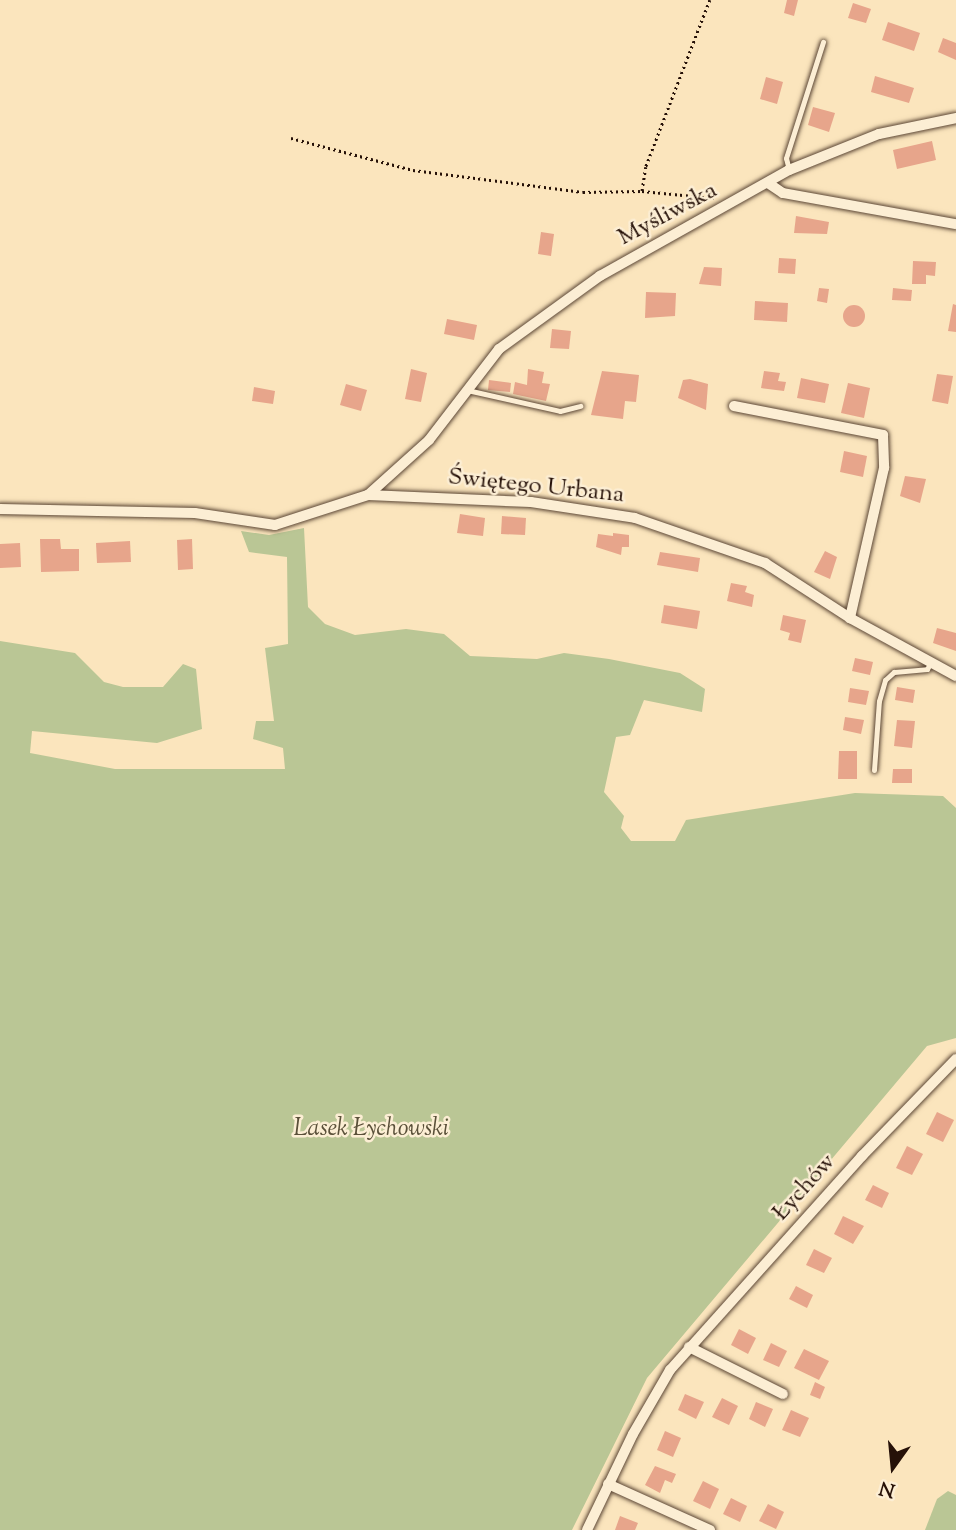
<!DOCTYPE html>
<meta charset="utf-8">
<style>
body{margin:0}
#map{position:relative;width:956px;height:1530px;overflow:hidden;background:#fbe5bd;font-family:"Sorts Mill Goudy",serif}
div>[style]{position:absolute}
.green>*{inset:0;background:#bac695}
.building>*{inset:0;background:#e7a58b}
.round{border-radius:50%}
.path>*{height:2.5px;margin-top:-1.25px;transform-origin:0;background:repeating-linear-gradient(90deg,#261108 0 2px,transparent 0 5.5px)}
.roads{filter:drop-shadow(0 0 2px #5b4635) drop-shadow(0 0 2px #5b4635)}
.service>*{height:5px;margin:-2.5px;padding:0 2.5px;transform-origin:2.5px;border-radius:2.5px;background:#fceed4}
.minor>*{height:10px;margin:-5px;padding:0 5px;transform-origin:5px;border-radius:5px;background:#fceed4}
span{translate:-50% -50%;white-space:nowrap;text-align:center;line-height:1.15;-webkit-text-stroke:5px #fceed4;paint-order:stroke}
.street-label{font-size:24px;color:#261108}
.park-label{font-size:24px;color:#5a5039;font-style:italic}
.north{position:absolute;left:858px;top:1432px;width:70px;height:70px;-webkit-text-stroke:5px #fceed4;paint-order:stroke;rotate:195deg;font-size:19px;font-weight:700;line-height:28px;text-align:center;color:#261108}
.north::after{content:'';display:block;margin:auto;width:24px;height:32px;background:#261108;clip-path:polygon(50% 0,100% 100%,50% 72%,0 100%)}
</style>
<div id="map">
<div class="green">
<div style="clip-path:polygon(304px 528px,308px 607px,325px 624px,355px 635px,406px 629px,444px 634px,470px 656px,537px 659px,564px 653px,609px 659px,680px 673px,705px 689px,702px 712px,644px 700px,630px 735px,616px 737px,604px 792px,624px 816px,621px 828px,631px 841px,675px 841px,686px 820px,855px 793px,943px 796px,956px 808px,956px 1038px,927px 1046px,647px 1378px,572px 1530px,0 1530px,0 641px,75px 653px,104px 682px,123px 687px,163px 687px,183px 664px,196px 669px,202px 729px,157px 743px,32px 731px,30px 753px,115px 769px,285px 769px,283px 748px,253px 739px,256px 721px,274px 721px,265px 648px,288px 644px,287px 557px,249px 552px,241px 531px,269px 535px)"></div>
<div style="clip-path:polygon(948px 1491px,956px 1495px,956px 1530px,925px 1530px,937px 1499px)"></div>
</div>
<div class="building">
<div style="clip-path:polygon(787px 0,798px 0,794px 16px,784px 13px)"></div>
<div style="clip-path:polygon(853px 3px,871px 9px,866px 23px,848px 18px)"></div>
<div style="clip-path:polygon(888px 22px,920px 33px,914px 51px,882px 40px)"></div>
<div style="clip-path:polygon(943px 38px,956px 43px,956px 60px,938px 52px)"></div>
<div style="clip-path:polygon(875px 76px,914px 88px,909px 103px,871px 92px)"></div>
<div style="clip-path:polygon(766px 77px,783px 82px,777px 104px,760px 99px)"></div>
<div style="clip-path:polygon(813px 107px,835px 113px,829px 132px,808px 125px)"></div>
<div style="clip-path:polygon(932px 141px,936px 160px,897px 169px,893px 150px)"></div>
<div style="clip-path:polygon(796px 216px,829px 222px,827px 234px,794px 233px)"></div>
<div style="clip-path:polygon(541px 232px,554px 234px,551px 256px,538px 254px)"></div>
<div style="clip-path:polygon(779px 258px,796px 259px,795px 274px,778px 273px)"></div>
<div style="clip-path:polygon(913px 261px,936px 262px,935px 276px,926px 275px,926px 284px,912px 284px)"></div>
<div style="clip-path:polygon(704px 267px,722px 268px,721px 286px,699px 284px)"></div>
<div style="clip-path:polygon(819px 288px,829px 289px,827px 303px,817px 301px)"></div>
<div style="clip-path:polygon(893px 288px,912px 290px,911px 301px,892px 300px)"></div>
<div style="clip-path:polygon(646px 292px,676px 293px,675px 316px,645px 318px)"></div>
<div style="clip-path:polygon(755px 301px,788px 303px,787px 322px,754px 320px)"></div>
<div style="clip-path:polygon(953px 304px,956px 305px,956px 332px,948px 331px)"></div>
<div class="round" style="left:843px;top:305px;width:22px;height:22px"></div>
<div style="clip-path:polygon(447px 319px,477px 325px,474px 340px,444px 334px)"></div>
<div style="clip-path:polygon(552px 329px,571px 331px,569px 349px,550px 348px)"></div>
<div style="clip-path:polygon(411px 369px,427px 373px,421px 402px,405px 399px)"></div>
<div style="clip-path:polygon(528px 369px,544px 372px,542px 383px,550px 384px,546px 401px,513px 394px,515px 382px,527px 385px)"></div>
<div style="clip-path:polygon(602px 371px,639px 375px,636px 402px,625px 401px,623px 419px,591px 415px)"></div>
<div style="clip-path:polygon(764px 371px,780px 373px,778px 381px,786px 382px,784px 391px,761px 388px)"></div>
<div style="clip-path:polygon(937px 374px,953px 376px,948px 404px,932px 401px)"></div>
<div style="clip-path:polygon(801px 378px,829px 384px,825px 403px,797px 398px)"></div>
<div style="clip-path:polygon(690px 379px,708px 384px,706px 410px,678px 398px,683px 380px)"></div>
<div style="clip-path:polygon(489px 380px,511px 383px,510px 392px,488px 390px)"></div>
<div style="clip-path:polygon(848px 383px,870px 388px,864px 418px,841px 413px)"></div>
<div style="clip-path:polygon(346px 384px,367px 390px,361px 411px,340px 405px)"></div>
<div style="clip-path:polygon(254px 387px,275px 391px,273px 404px,252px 401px)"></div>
<div style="clip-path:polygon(844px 451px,867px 456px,863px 477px,840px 472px)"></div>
<div style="clip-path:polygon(905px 476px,926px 479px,920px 503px,900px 496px)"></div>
<div style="clip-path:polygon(460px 514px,485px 518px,483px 536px,457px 533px)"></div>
<div style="clip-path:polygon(502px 516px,526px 518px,525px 535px,501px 534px)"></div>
<div style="clip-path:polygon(613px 533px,629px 535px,629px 547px,622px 547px,621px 555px,596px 547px,598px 534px,613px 536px)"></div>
<div style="clip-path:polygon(40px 539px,60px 539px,61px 549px,79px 549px,79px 571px,41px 572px)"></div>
<div style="clip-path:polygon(192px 539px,193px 569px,178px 570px,177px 540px)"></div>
<div style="clip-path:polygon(130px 541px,131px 562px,97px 563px,96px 543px)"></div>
<div style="clip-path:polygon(20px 543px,21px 567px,0 568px,0 544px)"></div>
<div style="clip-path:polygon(825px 551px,837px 557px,830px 579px,814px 572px)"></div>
<div style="clip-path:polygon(660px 552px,700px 558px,698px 572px,657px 565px)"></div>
<div style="clip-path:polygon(731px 583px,747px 586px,745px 592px,754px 595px,752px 607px,727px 601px)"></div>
<div style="clip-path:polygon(664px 605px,700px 611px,697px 629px,661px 623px)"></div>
<div style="clip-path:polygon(783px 615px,806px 620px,801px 643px,788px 640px,790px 633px,780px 630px)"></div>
<div style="clip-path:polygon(937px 628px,956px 633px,956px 651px,933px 643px)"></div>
<div style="clip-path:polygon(855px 658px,873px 662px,870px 675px,852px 671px)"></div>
<div style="clip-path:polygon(897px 687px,915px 690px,913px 703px,895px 700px)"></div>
<div style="clip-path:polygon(850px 688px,869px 691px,866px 705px,848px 702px)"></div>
<div style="clip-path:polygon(845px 717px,864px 720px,861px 734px,843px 730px)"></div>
<div style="clip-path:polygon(897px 720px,915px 721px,912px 748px,894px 746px)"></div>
<div style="clip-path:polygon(839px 751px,857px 751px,857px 779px,838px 779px)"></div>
<div style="clip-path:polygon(893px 769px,912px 769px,912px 783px,892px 783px)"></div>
<div style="clip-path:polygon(937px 1112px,954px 1120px,943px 1142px,926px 1134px)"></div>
<div style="clip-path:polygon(907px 1146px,923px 1154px,912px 1175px,896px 1168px)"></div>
<div style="clip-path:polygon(873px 1185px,889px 1193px,882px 1208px,865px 1200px)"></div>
<div style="clip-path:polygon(843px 1216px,864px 1226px,853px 1244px,834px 1234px)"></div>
<div style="clip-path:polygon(814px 1249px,832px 1258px,824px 1273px,806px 1265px)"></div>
<div style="clip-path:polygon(796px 1286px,813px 1295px,807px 1308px,789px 1299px)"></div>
<div style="clip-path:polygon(739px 1329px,756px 1338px,748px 1354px,731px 1345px)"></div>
<div style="clip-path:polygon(771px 1343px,787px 1351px,779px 1367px,763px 1360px)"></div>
<div style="clip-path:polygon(804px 1349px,829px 1361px,819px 1380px,794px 1368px)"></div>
<div style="clip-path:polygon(815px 1382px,825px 1387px,820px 1399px,810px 1395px)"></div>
<div style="clip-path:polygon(685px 1394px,704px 1402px,696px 1419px,678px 1410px)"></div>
<div style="clip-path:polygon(722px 1398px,738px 1406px,729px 1425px,712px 1417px)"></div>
<div style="clip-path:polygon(756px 1402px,773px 1409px,765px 1427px,749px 1419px)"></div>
<div style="clip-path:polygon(791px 1410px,809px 1418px,800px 1437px,782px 1430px)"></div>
<div style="clip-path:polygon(665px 1431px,681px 1438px,673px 1457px,657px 1450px)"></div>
<div style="clip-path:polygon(655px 1466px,676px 1474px,672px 1483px,665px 1480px,660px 1493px,645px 1485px)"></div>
<div style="clip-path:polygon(703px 1481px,719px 1489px,710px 1509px,693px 1501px)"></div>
<div style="clip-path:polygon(731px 1498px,747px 1506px,740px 1522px,723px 1514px)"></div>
<div style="clip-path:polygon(768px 1504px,784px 1512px,776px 1529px,759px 1521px)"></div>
<div style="clip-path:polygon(620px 1516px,638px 1523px,635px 1530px,615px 1530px)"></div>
</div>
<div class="path">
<div style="left:710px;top:0;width:179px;rotate:111deg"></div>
<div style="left:646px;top:167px;width:24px;rotate:99deg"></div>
<div style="left:642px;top:191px;width:72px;rotate:5.6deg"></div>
<div style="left:291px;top:138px;width:126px;rotate:14.7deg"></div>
<div style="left:413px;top:170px;width:171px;rotate:7.4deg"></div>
<div style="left:583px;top:192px;width:59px;rotate:-1deg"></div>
</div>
<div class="roads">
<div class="service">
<div style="left:789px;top:170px;width:12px;rotate:-104deg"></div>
<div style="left:786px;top:158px;width:122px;rotate:-72.3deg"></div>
<div style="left:467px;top:390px;width:95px;rotate:12.7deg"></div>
<div style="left:560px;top:411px;width:21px;rotate:-14deg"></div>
<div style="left:874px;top:770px;width:69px;rotate:-85.9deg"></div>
<div style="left:879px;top:701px;width:22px;rotate:-74deg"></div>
<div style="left:885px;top:680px;width:12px;rotate:-42deg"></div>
<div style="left:894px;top:672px;width:33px;rotate:-5deg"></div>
<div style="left:927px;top:669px;width:8px;rotate:-60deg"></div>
</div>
<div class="minor">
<div style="left:768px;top:183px;width:18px;rotate:34deg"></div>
<div style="left:783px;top:193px;width:176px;rotate:10.2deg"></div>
<div style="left:734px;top:406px;width:152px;rotate:11deg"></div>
<div style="left:883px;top:435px;width:33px;rotate:88deg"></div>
<div style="left:884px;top:468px;width:154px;rotate:102.8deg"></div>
<div style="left:368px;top:495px;width:163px;rotate:2.5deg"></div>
<div style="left:531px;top:502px;width:105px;rotate:8.7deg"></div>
<div style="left:635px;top:518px;width:138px;rotate:19.1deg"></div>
<div style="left:765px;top:563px;width:101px;rotate:32.9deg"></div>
<div style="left:850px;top:618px;width:121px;rotate:28.7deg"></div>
<div style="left:0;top:509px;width:195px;rotate:1.2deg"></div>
<div style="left:195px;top:513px;width:81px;rotate:8.5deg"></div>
<div style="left:275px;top:525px;width:98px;rotate:-17.9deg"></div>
<div style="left:368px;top:495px;width:82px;rotate:-42deg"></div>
<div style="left:429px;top:440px;width:115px;rotate:-52.4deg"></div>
<div style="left:499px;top:349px;width:125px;rotate:-35.9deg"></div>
<div style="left:600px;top:276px;width:217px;rotate:-29.3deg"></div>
<div style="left:789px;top:170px;width:97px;rotate:-21.8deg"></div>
<div style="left:879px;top:134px;width:79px;rotate:-11.7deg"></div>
<div style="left:689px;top:1347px;width:105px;rotate:26.6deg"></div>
<div style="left:608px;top:1484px;width:112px;rotate:24.3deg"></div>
<div style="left:587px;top:1530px;width:106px;rotate:-64.4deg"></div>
<div style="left:633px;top:1434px;width:74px;rotate:-60deg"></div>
<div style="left:670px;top:1370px;width:288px;rotate:-48.1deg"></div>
<div style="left:862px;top:1156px;width:135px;rotate:-45.9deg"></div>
</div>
</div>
<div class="street-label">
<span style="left:668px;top:215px;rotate:-28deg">Myśliwska</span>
<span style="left:536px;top:487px;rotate:6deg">Świętego Urbana</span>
<span style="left:805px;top:1188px;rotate:-48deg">Łychów</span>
</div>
<div class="park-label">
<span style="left:371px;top:1130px">Lasek Łychowski</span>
</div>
<div class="north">N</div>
</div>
